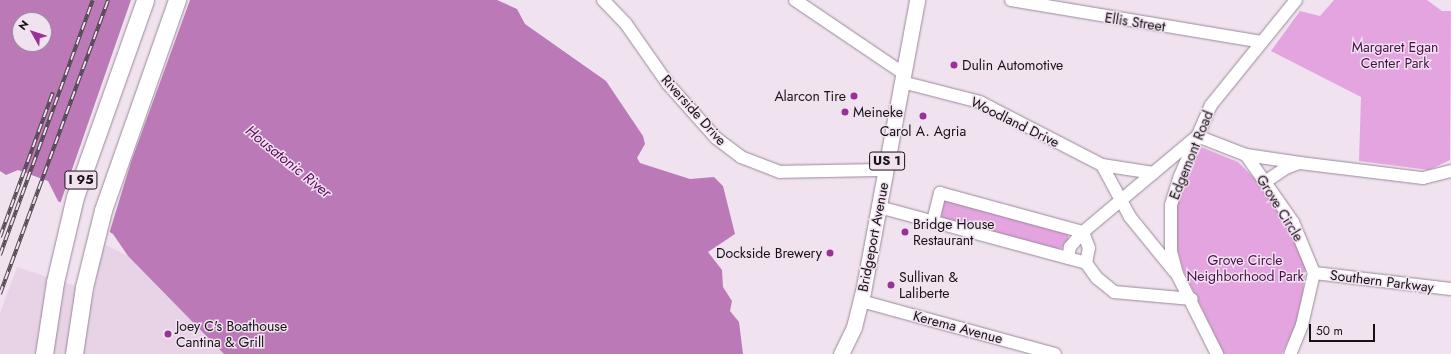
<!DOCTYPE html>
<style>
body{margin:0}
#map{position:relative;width:1451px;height:354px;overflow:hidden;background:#f1e2f0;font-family:Jost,sans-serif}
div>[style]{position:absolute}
.built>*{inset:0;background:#e8d3e6}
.green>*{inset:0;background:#e4a4e0}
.water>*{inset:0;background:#bb7ab7}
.pier>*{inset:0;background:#f1e2f0}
.roads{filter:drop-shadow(0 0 1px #988a97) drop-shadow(0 0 1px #988a97)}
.minor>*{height:12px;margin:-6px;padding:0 6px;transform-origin:6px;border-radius:6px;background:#fff}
.major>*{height:15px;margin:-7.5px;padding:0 7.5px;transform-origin:7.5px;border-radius:7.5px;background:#fff}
.highway>*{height:17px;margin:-8.5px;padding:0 8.5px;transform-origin:8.5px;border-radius:8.5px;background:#fff}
.rail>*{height:4px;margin-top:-2px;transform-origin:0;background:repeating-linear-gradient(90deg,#f1e2f0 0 8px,#524a52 0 16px);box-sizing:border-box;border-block:1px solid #524a52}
.dots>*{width:11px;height:11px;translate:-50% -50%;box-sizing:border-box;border:2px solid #f1e2f0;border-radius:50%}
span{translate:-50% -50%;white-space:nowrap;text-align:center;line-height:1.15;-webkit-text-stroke:3px #f1e2f0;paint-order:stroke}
.shield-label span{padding:1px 3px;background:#f1e2f0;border:1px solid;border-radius:3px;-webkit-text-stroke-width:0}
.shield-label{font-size:13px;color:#161116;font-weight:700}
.street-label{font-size:14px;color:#161116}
.park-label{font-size:14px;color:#490e49}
.poi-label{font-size:14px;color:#161116}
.left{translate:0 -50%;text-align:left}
.right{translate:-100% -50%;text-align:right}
.water-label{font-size:15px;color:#5c0a5b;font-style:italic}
.north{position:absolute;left:12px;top:12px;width:40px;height:40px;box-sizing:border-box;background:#f1e2f0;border:1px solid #998e99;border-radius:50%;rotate:309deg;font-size:11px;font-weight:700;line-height:16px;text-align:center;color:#161116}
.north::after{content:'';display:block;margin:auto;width:14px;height:18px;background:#983296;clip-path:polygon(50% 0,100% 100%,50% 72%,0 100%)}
.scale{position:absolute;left:1309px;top:324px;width:66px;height:18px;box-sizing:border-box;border:2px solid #161116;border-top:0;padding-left:5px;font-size:12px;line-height:14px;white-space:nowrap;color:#161116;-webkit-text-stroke:3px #f1e2f0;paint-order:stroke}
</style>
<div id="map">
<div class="built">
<div style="clip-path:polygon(102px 243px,128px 256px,224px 354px,0 354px,0 313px,17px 267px,94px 292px)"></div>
</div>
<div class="green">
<div style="clip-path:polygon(1334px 0,1427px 0,1442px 11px,1451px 11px,1450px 160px,1429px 170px,1359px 161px,1361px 97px,1271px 51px,1300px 11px,1320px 16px)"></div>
<div style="clip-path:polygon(1201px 147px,1238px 162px,1260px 184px,1288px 225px,1306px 266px,1300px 317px,1282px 354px,1224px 354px,1183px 270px,1177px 248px,1176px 207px,1182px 184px)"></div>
<div style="clip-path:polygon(945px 199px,1068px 233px,1069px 241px,1058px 251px,943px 219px,940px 212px)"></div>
</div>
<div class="water">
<div style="clip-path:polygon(evenodd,0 0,497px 0,517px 9px,525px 24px,606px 81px,643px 136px,645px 144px,637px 158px,640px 163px,690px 179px,714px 177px,723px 186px,735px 234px,708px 252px,722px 270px,723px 287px,732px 301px,730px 311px,739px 322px,743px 354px,224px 354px,128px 256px,113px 234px,58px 201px,48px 181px,18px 170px,6px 175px,0 171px,0 0,20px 20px,44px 20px,44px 44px,20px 44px,20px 20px)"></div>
</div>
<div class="pier">
<div style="clip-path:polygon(131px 0,190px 0,131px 162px,109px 234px,60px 204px)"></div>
</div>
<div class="roads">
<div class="minor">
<div style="left:603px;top:0;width:33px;rotate:46deg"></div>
<div style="left:626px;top:24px;width:73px;rotate:55deg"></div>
<div style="left:668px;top:84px;width:72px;rotate:48.4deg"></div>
<div style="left:716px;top:138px;width:31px;rotate:37deg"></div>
<div style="left:741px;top:157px;width:42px;rotate:21deg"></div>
<div style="left:780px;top:172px;width:106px;rotate:-1.1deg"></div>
<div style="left:795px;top:0;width:130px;rotate:34.1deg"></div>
<div style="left:1011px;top:0;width:254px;rotate:9.5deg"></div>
<div style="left:902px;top:82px;width:81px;rotate:14.4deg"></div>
<div style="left:980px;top:102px;width:137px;rotate:27.3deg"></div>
<div style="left:1102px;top:165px;width:52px;rotate:8.9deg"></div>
<div style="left:1197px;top:136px;width:53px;rotate:21.2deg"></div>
<div style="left:1246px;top:155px;width:55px;rotate:8.4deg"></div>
<div style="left:1300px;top:163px;width:124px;rotate:7deg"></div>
<div style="left:1423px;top:178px;width:29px;rotate:-14deg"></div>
<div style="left:1246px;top:155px;width:82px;rotate:55deg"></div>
<div style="left:1293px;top:222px;width:55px;rotate:67.6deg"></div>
<div style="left:1314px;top:273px;width:53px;rotate:103deg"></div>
<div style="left:1302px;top:325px;width:31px;rotate:112deg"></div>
<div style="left:1102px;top:165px;width:59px;rotate:61.7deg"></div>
<div style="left:1130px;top:217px;width:70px;rotate:50.8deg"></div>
<div style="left:1265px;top:182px;width:25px;rotate:-34deg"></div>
<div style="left:1286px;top:168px;width:14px;rotate:-21deg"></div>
<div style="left:879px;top:207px;width:214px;rotate:15.1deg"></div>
<div style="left:1086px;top:263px;width:19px;rotate:54deg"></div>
<div style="left:1097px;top:278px;width:22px;rotate:39deg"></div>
<div style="left:1114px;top:292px;width:78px;rotate:5.1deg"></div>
<div style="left:933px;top:221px;width:29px;rotate:-76deg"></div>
<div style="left:940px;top:193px;width:148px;rotate:15.3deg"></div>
<div style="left:1083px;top:232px;width:20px;rotate:131deg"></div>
<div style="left:1070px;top:247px;width:11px;rotate:100deg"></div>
<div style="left:1086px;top:263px;width:15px;rotate:-79deg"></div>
<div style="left:1089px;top:248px;width:17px;rotate:-111deg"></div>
<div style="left:1083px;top:232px;width:146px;rotate:-40deg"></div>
<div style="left:1314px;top:273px;width:138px;rotate:6.7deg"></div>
<div style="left:861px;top:301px;width:201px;rotate:15.3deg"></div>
<div style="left:1217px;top:354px;width:89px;rotate:-116.6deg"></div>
<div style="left:1177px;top:274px;width:24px;rotate:-105deg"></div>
<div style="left:1171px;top:251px;width:46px;rotate:-90deg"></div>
<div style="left:1171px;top:205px;width:30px;rotate:-73deg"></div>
<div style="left:1180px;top:176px;width:77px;rotate:-66.4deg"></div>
<div style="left:1211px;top:105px;width:135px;rotate:-51deg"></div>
</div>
<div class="major">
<div style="left:841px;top:354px;width:30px;rotate:-64deg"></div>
<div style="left:854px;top:327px;width:36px;rotate:-76deg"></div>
<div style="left:863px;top:292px;width:297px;rotate:-79.5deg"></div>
</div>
<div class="highway">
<div style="left:44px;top:354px;width:73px;rotate:-81.3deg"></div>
<div style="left:55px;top:282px;width:87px;rotate:-76.8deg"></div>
<div style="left:75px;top:197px;width:209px;rotate:-70.4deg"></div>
<div style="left:74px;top:354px;width:68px;rotate:-81.5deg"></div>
<div style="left:84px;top:287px;width:79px;rotate:-76.1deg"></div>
<div style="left:103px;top:210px;width:223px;rotate:-70.6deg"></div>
</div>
</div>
<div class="rail">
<div style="left:0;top:237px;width:154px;rotate:-69.9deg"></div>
<div style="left:0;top:255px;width:271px;rotate:-70deg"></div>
<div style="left:0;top:294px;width:313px;rotate:-69.8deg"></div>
</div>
<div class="dots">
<div style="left:954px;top:65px;background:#983296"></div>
<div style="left:854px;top:96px;background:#983296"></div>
<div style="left:845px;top:112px;background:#983296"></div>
<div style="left:923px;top:116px;background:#983296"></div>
<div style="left:905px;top:232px;background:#983296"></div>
<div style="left:830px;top:253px;background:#983296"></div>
<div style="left:891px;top:285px;background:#983296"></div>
<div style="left:168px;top:334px;background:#983296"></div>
</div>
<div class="shield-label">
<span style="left:887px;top:161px">US 1</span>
<span style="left:81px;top:180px">I 95</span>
</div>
<div class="street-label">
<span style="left:1135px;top:22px;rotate:9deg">Ellis Street</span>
<span style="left:694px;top:110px;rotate:48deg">Riverside Drive</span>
<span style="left:1015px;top:122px;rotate:26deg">Woodland Drive</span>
<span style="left:1191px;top:155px;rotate:-68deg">Edgemont Road</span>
<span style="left:1280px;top:208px;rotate:58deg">Grove Circle</span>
<span style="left:873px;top:237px;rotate:-79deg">Bridgeport Avenue</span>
<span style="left:1382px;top:281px;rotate:7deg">Southern Parkway</span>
<span style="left:958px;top:327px;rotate:15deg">Kerema Avenue</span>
</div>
<div class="park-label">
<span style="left:1395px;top:55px">Margaret Egan<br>Center Park</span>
<span style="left:1245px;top:268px">Grove Circle<br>Neighborhood Park</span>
</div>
<div class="poi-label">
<span class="left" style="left:962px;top:65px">Dulin Automotive</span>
<span class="right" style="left:846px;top:96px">Alarcon Tire</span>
<span class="left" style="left:853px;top:112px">Meineke</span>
<span style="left:923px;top:131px">Carol A. Agria</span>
<span class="left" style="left:913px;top:232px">Bridge House<br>Restaurant</span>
<span class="right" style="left:822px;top:253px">Dockside Brewery</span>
<span class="left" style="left:899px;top:285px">Sullivan &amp;<br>Laliberte</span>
<span class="left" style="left:176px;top:334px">Joey C's Boathouse<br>Cantina &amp; Grill</span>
</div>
<div class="water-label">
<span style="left:288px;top:162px;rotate:39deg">Housatonic River</span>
</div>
<div class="north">N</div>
<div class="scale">50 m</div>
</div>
